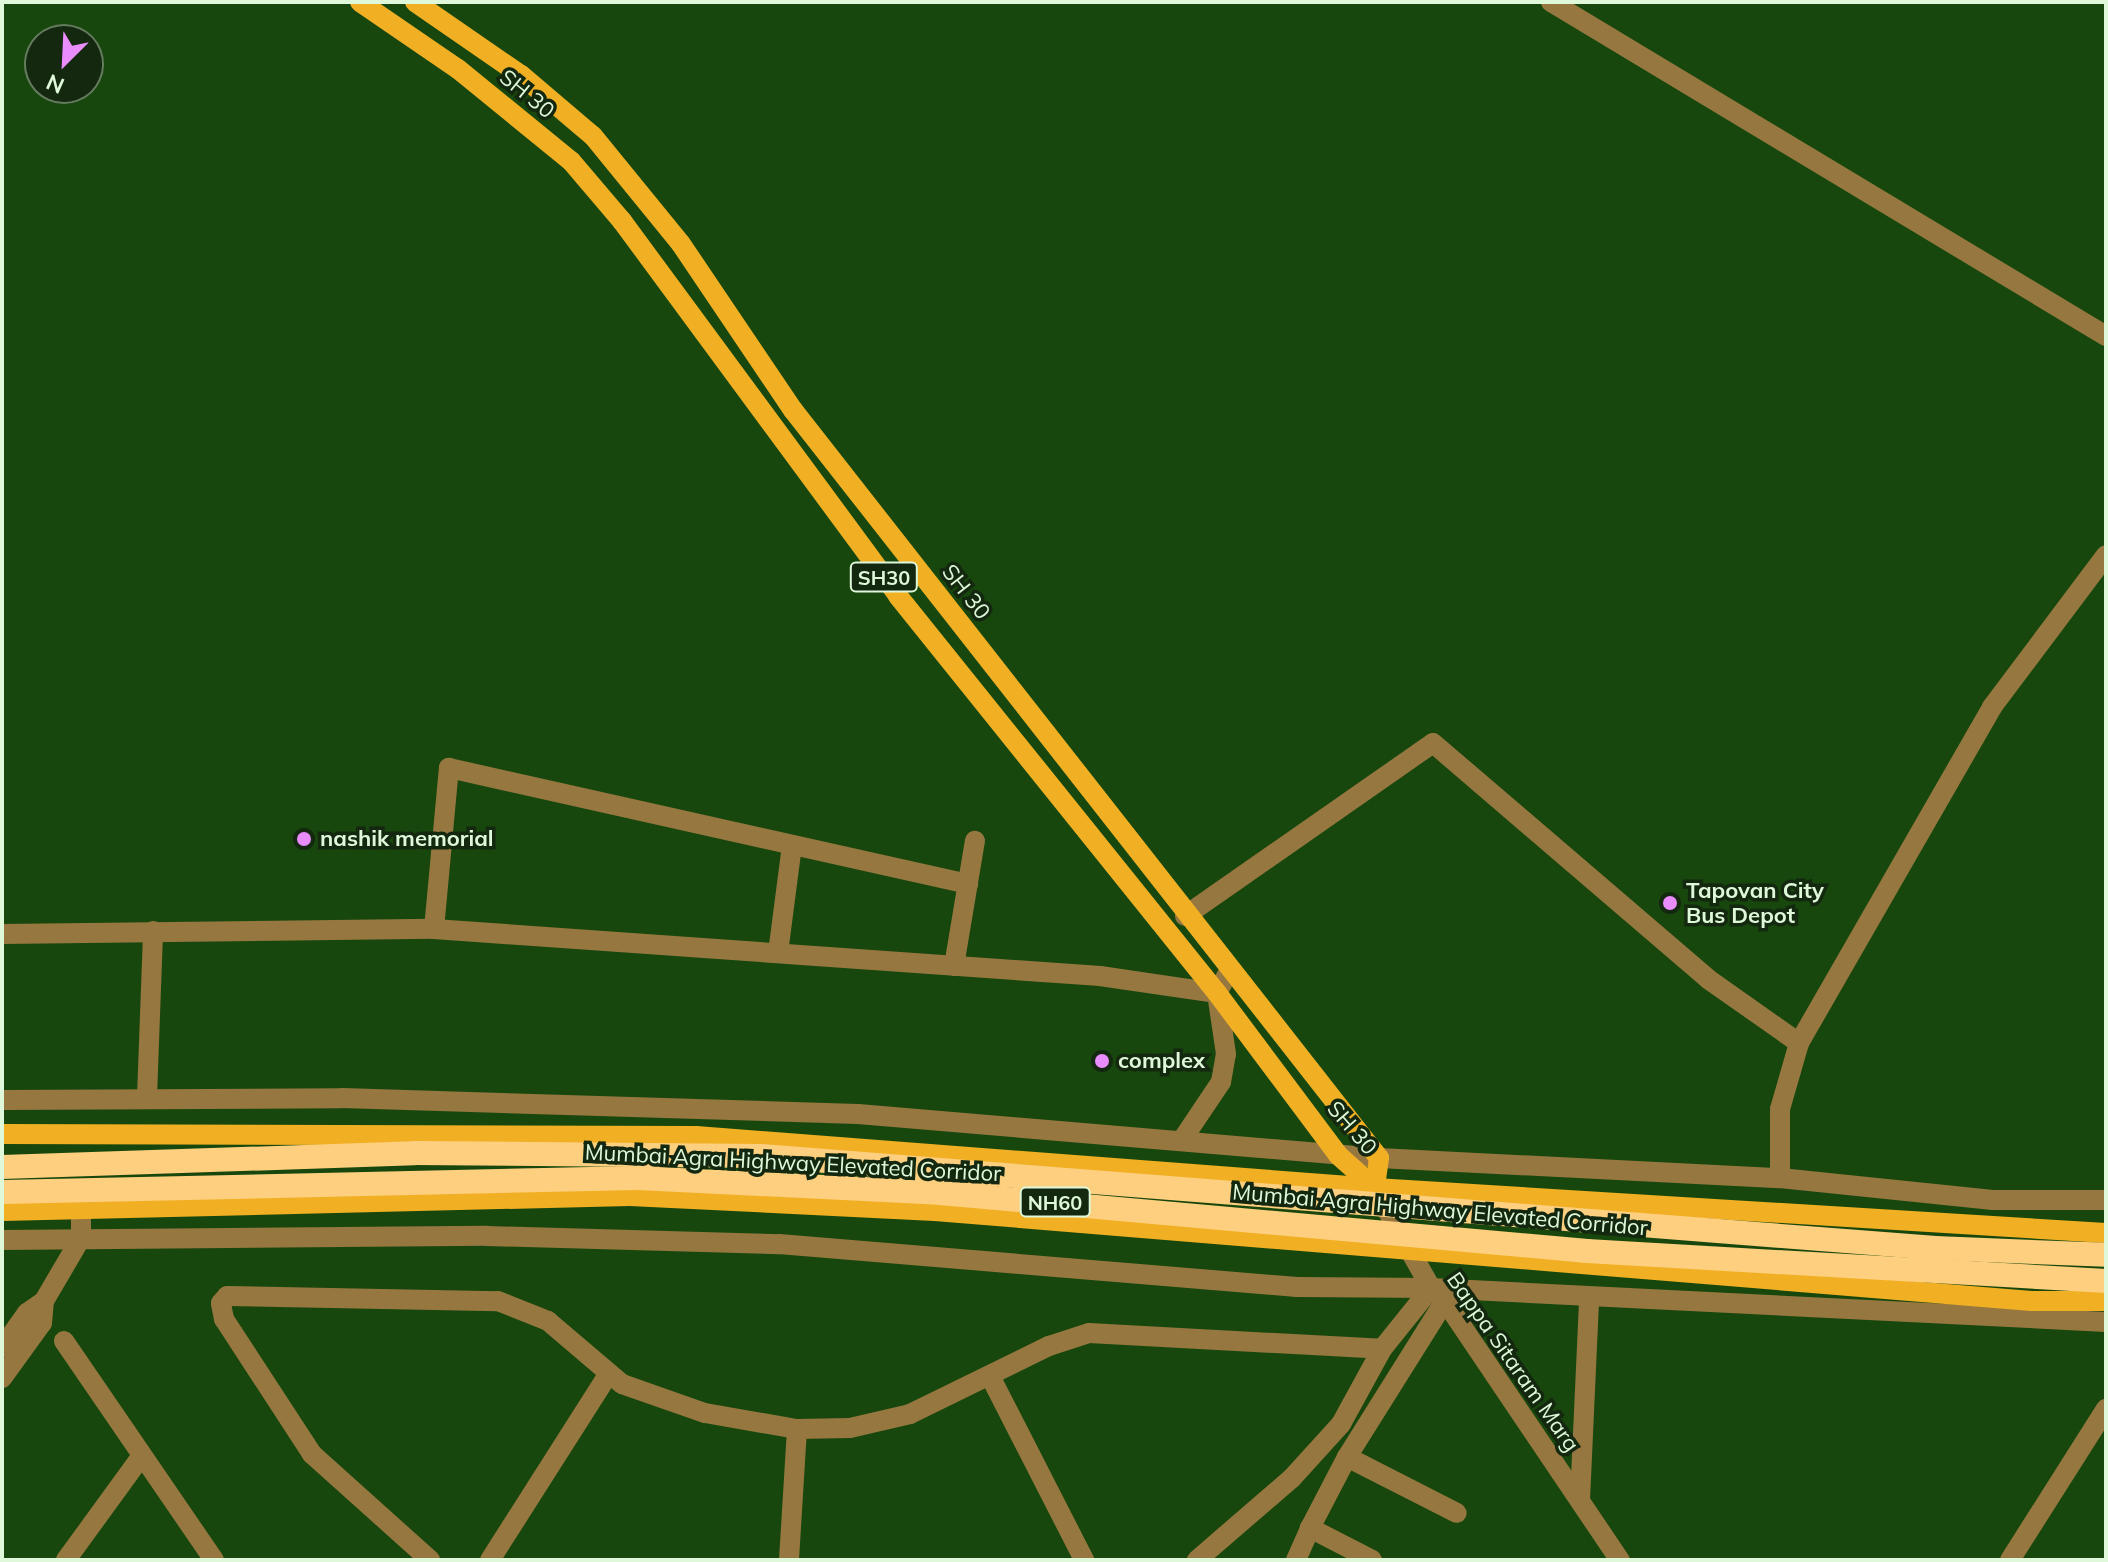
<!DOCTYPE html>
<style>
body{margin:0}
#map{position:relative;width:2108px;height:1562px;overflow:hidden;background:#18470d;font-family:Mulish,sans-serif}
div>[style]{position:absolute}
.minor>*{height:20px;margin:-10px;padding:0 10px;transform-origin:10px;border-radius:10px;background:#967740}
.major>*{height:20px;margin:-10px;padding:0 10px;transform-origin:10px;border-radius:10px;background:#f1b024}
.highway-bridge>*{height:24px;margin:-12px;padding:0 12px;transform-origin:12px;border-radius:12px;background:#fdcf7f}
.dots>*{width:22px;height:22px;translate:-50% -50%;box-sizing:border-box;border:4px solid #142810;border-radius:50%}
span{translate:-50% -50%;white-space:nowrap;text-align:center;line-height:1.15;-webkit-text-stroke:7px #142810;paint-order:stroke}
.shield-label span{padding:2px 6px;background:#142810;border:2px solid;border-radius:6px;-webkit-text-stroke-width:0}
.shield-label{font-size:20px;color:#def8d9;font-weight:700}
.street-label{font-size:22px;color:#def8d9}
.poi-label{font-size:22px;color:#def8d9;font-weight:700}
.left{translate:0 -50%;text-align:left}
.frame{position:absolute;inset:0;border:4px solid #def8d9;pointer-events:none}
.north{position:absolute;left:24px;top:24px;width:80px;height:80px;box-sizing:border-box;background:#142810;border:2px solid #657b60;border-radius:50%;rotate:204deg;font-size:22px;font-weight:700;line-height:32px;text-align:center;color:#def8d9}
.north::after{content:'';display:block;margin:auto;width:28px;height:36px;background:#e98dfd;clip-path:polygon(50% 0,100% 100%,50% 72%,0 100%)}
</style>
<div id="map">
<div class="minor">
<div style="left:1551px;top:2px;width:648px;rotate:31.04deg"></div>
<div style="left:1185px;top:916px;width:302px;rotate:-34.9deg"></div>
<div style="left:1433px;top:743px;width:362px;rotate:40.6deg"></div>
<div style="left:1708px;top:979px;width:111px;rotate:35.1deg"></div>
<div style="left:434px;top:929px;width:162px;rotate:-84.7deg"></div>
<div style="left:449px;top:768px;width:532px;rotate:12.6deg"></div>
<div style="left:2px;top:934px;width:432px;rotate:-0.7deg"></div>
<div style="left:434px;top:929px;width:668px;rotate:4.04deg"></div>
<div style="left:1100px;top:976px;width:118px;rotate:8.3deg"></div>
<div style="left:778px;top:953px;width:109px;rotate:-82.6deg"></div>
<div style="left:954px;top:966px;width:127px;rotate:-80.5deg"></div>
<div style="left:147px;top:1097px;width:166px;rotate:-87.9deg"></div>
<div style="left:2px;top:1100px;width:340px;rotate:-0.3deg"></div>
<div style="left:342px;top:1098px;width:516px;rotate:1.78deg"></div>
<div style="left:858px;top:1114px;width:523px;rotate:4.83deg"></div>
<div style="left:1379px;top:1158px;width:401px;rotate:2.9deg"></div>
<div style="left:1780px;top:1178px;width:214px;rotate:5.9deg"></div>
<div style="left:1993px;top:1200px;width:113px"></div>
<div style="left:1182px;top:1140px;width:70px;rotate:-56.1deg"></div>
<div style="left:1221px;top:1082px;width:28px;rotate:-80deg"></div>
<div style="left:1226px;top:1054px;width:62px;rotate:-98.4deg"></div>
<div style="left:1217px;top:993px;width:25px;rotate:-61deg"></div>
<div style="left:1780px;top:1178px;width:69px;rotate:-90deg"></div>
<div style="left:1780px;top:1109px;width:69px;rotate:-73.9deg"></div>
<div style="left:1799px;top:1043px;width:387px;rotate:-60.1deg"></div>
<div style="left:1992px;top:707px;width:190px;rotate:-53.1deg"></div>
<div style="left:1378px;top:1194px;width:108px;rotate:60.6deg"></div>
<div style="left:1431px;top:1288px;width:19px;rotate:43deg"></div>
<div style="left:1445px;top:1301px;width:313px;rotate:56deg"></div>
<div style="left:2px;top:1240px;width:485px;rotate:-0.5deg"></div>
<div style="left:487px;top:1236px;width:292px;rotate:1.6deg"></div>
<div style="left:779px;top:1244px;width:520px;rotate:4.75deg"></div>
<div style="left:1297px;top:1287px;width:134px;rotate:0.4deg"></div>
<div style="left:1431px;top:1288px;width:676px;rotate:2.88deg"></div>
<div style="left:64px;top:1341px;width:265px;rotate:55.6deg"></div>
<div style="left:2px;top:1348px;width:43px;rotate:-54.5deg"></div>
<div style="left:27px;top:1313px;width:21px;rotate:-35deg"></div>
<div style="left:990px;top:1376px;width:207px;rotate:62.9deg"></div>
<div style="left:2px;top:1378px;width:68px;rotate:-54deg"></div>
<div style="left:42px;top:1323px;width:22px;rotate:-85deg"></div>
<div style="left:44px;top:1301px;width:73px;rotate:-59.6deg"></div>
<div style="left:81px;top:1238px;width:32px;rotate:-90deg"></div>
<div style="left:797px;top:1429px;width:53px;rotate:-1.1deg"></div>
<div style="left:850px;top:1428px;width:62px;rotate:-13.1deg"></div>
<div style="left:910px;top:1414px;width:155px;rotate:-26.1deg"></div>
<div style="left:1049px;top:1346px;width:42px;rotate:-18deg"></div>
<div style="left:1089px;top:1333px;width:293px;rotate:3.1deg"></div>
<div style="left:1347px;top:1457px;width:123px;rotate:27deg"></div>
<div style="left:1580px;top:1500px;width:202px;rotate:-87.4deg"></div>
<div style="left:66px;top:1560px;width:126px;rotate:-54deg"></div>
<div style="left:430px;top:1560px;width:159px;rotate:-138.1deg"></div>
<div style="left:312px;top:1454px;width:161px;rotate:-123.1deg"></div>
<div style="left:224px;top:1319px;width:16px;rotate:-101deg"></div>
<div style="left:221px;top:1303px;width:9px;rotate:-49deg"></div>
<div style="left:227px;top:1296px;width:271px;rotate:1.1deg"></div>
<div style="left:498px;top:1301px;width:54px;rotate:21.8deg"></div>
<div style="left:548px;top:1321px;width:97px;rotate:40.4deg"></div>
<div style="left:622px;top:1384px;width:88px;rotate:19.3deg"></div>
<div style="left:705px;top:1413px;width:93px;rotate:9.9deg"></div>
<div style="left:797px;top:1429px;width:131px;rotate:93.5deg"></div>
<div style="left:490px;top:1560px;width:218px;rotate:-57.5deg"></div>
<div style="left:1197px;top:1560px;width:125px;rotate:-40.8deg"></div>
<div style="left:1292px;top:1478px;width:73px;rotate:-47.8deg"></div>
<div style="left:1341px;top:1424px;width:85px;rotate:-61.3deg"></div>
<div style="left:1382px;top:1349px;width:78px;rotate:-51.2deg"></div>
<div style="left:1296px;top:1560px;width:35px;rotate:-66deg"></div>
<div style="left:1372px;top:1560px;width:70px;rotate:-152.7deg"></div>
<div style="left:1310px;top:1528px;width:80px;rotate:-62.5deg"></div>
<div style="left:1347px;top:1457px;width:184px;rotate:-57.9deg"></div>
<div style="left:2010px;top:1560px;width:179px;rotate:-57.6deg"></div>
</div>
<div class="major">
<div style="left:360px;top:2px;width:119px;rotate:34.4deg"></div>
<div style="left:458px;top:69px;width:146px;rotate:39.2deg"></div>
<div style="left:571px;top:161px;width:79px;rotate:49.6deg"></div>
<div style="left:622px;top:221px;width:466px;rotate:53.6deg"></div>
<div style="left:898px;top:596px;width:509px;rotate:51.22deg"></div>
<div style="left:1217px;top:993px;width:202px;rotate:53.2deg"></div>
<div style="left:1338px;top:1155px;width:50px;rotate:41.7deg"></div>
<div style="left:415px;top:2px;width:129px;rotate:34.6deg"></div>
<div style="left:521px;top:75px;width:94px;rotate:40.3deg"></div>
<div style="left:593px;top:136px;width:139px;rotate:50.8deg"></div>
<div style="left:681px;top:244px;width:200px;rotate:56deg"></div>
<div style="left:793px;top:410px;width:950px;rotate:51.92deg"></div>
<div style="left:1379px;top:1158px;width:30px;rotate:98deg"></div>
<div style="left:2px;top:1134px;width:694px;rotate:0.17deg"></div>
<div style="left:696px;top:1136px;width:681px;rotate:4.38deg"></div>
<div style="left:1375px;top:1188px;width:732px;rotate:3.52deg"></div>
<div style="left:2px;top:1211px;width:628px;rotate:-1.37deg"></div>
<div style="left:630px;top:1196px;width:305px;rotate:2.8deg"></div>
<div style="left:935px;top:1211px;width:1100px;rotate:4.69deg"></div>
<div style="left:2031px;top:1301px;width:75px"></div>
</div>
<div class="highway-bridge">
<div style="left:2px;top:1167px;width:412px;rotate:-1.9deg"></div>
<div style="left:414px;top:1153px;width:347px;rotate:0.5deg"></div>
<div style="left:761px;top:1156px;width:1178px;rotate:4.48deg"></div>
<div style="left:1935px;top:1248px;width:171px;rotate:2.3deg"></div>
<div style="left:2px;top:1192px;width:636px;rotate:-1.26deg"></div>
<div style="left:638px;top:1178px;width:302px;rotate:2.8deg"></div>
<div style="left:940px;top:1193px;width:650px;rotate:5.12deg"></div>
<div style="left:1587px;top:1251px;width:520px;rotate:3.31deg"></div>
</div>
<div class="dots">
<div style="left:304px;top:839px;background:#e98dfd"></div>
<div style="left:1670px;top:903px;background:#e98dfd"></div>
<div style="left:1102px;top:1061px;background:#e98dfd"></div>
</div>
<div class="shield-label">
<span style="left:884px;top:577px">SH30</span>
<span style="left:1055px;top:1202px">NH60</span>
</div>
<div class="street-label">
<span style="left:527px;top:94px;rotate:39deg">SH 30</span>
<span style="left:966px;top:592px;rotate:52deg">SH 30</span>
<span style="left:1352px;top:1128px;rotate:49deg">SH 30</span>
<span style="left:793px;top:1163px;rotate:3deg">Mumbai Agra Highway Elevated Corridor</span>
<span style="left:1440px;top:1210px;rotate:5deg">Mumbai Agra Highway Elevated Corridor</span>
<span style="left:1513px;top:1362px;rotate:55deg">Bappa Sitaram Marg</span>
</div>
<div class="poi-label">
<span class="left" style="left:320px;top:839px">nashik memorial</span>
<span class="left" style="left:1686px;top:903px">Tapovan City<br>Bus Depot</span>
<span class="left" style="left:1118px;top:1061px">complex</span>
</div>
<div class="frame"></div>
<div class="north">N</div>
</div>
